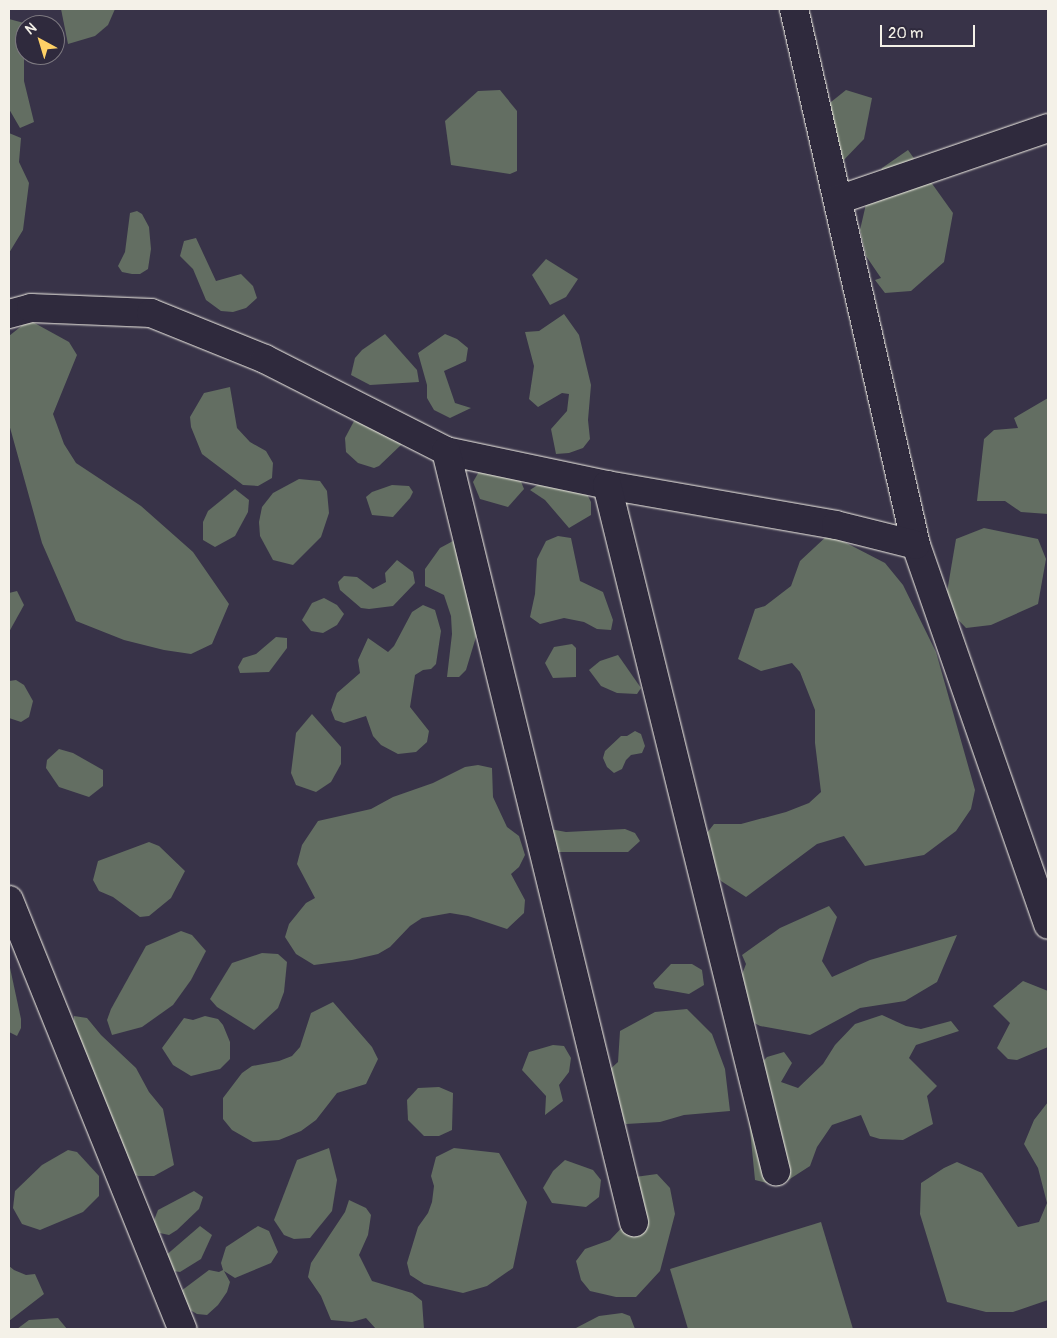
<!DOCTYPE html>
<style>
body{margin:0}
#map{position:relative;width:1057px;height:1338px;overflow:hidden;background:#383348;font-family:Pangolin,sans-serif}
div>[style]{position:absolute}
.green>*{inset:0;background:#636e62}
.roads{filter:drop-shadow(0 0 1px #f4f1e8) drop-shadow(0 0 1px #f4f1e8)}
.minor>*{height:28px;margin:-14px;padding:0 14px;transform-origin:14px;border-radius:14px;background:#2f2a3d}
span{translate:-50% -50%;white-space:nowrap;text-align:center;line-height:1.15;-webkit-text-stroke:4px #2f2a3d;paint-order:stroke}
.frame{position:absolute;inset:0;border:10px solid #f4f1e8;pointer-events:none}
.north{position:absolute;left:15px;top:15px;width:50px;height:50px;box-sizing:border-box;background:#2f2a3d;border:1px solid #7e7a81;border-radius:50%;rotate:321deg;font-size:14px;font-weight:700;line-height:20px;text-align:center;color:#f4f1e8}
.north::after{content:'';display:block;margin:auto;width:18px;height:22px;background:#ffd166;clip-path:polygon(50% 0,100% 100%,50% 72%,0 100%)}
.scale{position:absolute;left:880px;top:25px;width:95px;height:22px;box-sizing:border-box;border:2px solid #f4f1e8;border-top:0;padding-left:6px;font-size:15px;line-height:18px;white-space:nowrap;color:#f4f1e8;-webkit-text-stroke:4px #2f2a3d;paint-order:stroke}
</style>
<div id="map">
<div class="green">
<div style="clip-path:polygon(61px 9px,115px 9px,108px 25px,95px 36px,68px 44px)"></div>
<div style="clip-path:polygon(9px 19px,24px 23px,24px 81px,34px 122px,20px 128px,9px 109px)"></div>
<div style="clip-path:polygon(500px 90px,517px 111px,517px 171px,510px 174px,451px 165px,445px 121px,478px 91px)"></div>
<div style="clip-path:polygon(846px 90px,872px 98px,864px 139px,839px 165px,816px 114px)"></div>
<div style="clip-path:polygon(9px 133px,21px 138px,19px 162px,29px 183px,23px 230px,9px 253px)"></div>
<div style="clip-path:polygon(908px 150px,953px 213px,944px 262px,911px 291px,885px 293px,875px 280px,881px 278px,866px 256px,860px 230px,866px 204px,882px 168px)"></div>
<div style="clip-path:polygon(137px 211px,142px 214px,149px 227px,151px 249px,148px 269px,140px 274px,132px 274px,122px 272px,118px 266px,125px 252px,130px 213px)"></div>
<div style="clip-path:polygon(196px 238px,216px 281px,241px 274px,253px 286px,257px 298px,246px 308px,233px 312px,221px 311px,206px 300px,193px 269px,180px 256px,184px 241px)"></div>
<div style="clip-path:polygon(546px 259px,578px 279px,566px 297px,550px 305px,532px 275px)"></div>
<div style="clip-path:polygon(564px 314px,579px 335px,591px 385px,588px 420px,590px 439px,583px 448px,569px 453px,556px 454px,551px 429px,567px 411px,569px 394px,562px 393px,538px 407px,529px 399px,534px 366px,525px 332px,539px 331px)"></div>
<div style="clip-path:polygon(29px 320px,69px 342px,77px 355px,53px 414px,64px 444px,76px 463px,141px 506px,193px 552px,229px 604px,212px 644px,191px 654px,164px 650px,124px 640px,76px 621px,42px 543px,9px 424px,9px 336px)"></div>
<div style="clip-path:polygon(385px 334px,417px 370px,419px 382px,370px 385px,351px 375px,355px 358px,362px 350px)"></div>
<div style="clip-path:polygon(445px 334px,457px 339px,468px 348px,466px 361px,444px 371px,455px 403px,471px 408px,450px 418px,434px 410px,427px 398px,427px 385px,418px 353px)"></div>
<div style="clip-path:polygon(230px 387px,237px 428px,250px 442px,266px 451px,273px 463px,272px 478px,258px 486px,243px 485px,202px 454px,191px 427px,190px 417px,204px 393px)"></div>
<div style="clip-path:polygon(1048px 398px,1048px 514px,1021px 512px,1005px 501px,977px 501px,984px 439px,994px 430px,1018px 428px,1014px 418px)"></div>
<div style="clip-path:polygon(354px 421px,387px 425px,399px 436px,402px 444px,379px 466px,374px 468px,358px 463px,346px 452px,345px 438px)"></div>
<div style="clip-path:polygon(485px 461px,518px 474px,524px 489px,508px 507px,480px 499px,473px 482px)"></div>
<div style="clip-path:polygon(299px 479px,320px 481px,327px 491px,329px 513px,321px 537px,293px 565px,273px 560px,260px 536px,259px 522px,262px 507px,273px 493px)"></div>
<div style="clip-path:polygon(580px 480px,591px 502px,591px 515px,569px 528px,545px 500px,530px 490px,539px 484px)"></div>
<div style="clip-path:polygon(392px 485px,409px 486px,413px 492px,410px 498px,393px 517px,372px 515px,366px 497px,372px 492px)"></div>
<div style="clip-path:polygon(235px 489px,249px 500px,248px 512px,235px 536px,215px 547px,203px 540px,203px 522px,208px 511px)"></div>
<div style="clip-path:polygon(984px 528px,1038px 539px,1046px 559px,1038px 604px,991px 625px,966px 628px,948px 609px,946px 598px,956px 539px)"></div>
<div style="clip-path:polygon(829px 534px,885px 563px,903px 585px,936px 652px,975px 790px,971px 809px,956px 831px,924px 855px,865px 866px,844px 836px,817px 844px,746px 897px,721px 881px,702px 849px,703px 838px,714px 824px,741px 824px,786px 812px,809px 803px,821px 792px,815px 743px,815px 710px,800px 672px,792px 663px,761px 671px,738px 659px,755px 609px,765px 606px,791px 586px,800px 561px)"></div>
<div style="clip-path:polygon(558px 536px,571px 538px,580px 581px,603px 592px,613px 620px,611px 630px,597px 629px,584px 622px,564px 618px,540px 624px,530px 617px,535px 594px,537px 559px,546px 541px)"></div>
<div style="clip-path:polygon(453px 541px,466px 553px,479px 627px,466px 670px,459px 677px,447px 677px,452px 634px,451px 616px,444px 595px,425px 586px,425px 569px,440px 548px)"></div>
<div style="clip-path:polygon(397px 560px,413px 572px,415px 583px,393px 606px,369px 609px,361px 608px,340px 590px,338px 582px,344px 576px,357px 577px,373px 589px,386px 582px,385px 573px)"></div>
<div style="clip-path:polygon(17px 591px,24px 605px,9px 632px,9px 593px)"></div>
<div style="clip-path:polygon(324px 598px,337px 605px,344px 614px,337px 625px,323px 633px,311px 631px,302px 620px,312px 603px)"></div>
<div style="clip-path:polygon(423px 605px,435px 610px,441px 631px,436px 664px,431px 669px,423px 670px,415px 675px,410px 707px,429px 731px,427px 742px,416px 752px,398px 754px,381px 745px,373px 736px,366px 716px,344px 723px,335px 720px,331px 710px,337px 693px,360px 673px,358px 660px,368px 638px,388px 652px,394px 646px,412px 612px)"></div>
<div style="clip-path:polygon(276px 637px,287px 638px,287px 648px,269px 672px,240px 673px,238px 667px,243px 658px,256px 654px)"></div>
<div style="clip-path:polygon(572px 644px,576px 648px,576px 677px,553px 678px,545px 663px,554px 647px)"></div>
<div style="clip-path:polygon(618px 655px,641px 688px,637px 694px,617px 693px,601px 686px,589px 670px,600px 661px)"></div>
<div style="clip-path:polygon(16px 680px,24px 685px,33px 701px,29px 717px,21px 722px,9px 718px,9px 681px)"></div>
<div style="clip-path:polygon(312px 714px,341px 747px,341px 764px,331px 782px,316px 792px,296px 785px,291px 773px,296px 733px)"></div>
<div style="clip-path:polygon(635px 731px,641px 734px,645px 746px,642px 753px,631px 755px,626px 760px,622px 769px,614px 773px,607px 767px,603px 758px,605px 751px,621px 736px,627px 736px)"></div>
<div style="clip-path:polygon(59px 749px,73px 753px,103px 770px,103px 786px,89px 797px,59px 787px,46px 768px,47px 760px)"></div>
<div style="clip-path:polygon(478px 765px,492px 768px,493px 797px,507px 827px,519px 836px,525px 855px,519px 867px,511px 874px,525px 900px,524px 913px,507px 929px,468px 916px,450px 913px,422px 918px,410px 926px,390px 947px,378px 954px,352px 960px,314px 965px,296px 954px,285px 937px,289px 924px,306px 903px,315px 898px,297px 864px,302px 845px,318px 821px,371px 809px,393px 797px,433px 783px,465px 767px)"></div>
<div style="clip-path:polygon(550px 829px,566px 832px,625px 829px,635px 833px,640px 841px,628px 852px,551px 852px)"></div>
<div style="clip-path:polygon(149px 842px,159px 846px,185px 871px,171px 898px,149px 916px,140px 917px,113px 897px,99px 891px,93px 880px,98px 861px)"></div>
<div style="clip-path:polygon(829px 906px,837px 917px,822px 961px,832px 977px,870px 960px,957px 935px,937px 982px,905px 1001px,860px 1008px,810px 1035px,760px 1026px,738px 1014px,738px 985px,746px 964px,742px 955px,780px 928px)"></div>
<div style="clip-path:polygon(181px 931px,192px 935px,206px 951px,191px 980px,173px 1005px,142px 1027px,112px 1035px,107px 1020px,111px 1009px,146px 946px)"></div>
<div style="clip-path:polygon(262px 953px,278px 954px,287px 962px,284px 992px,278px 1008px,254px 1030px,217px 1007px,210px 999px,232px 963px)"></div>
<div style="clip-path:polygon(9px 963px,21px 1019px,21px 1028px,17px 1036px,9px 1032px)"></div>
<div style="clip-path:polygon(671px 964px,692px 964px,702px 970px,704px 985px,689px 994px,655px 988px,653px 983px)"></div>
<div style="clip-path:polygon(1023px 981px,1048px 991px,1048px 1047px,1017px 1060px,1008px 1059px,997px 1048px,1010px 1023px,993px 1006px)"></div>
<div style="clip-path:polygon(333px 1002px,372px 1047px,378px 1059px,366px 1084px,337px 1093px,316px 1120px,301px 1131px,279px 1140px,253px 1142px,232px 1130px,223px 1119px,223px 1098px,242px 1073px,252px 1066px,279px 1061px,292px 1056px,300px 1047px,311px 1013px)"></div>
<div style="clip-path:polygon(687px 1009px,712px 1034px,725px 1069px,730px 1111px,684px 1115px,660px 1122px,626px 1124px,600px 1098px,596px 1082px,618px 1062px,620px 1031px,655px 1012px)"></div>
<div style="clip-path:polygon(882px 1015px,906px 1026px,921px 1029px,951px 1021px,959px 1031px,916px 1045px,909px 1058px,937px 1086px,927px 1096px,933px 1124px,903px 1140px,880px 1139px,870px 1136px,861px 1115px,832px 1125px,817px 1147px,810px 1166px,779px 1186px,755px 1180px,746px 1090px,753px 1072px,767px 1057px,784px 1052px,792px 1063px,781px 1082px,798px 1088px,823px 1064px,835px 1045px,855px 1024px)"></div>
<div style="clip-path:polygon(74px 1016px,87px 1018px,101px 1035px,136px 1068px,149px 1092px,163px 1109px,174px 1165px,154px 1176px,138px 1176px,117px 1166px,120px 1133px,99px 1119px,73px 1030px)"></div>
<div style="clip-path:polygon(205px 1016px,218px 1019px,223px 1025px,230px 1042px,230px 1059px,220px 1069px,191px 1076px,173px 1065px,162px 1048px,184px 1018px,193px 1020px)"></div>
<div style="clip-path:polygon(553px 1045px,564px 1046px,571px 1058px,569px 1072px,559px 1085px,563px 1101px,545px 1115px,546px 1096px,522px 1070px,529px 1052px)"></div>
<div style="clip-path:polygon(439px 1087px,453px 1093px,452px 1130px,439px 1136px,424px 1136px,408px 1120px,407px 1100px,418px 1088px)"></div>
<div style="clip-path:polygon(1048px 1102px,1048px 1300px,1013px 1312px,986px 1312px,947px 1302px,920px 1214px,921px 1183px,944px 1168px,957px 1162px,982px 1173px,1018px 1227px,1039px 1222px,1047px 1203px,1038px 1168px,1024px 1144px,1034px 1120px)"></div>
<div style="clip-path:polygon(329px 1148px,337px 1180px,332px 1211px,310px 1238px,294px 1239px,284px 1235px,274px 1220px,297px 1160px)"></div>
<div style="clip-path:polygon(454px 1148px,499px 1153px,527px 1202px,513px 1268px,487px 1286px,463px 1293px,424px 1284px,410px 1275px,407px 1263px,418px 1227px,428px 1213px,432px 1202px,434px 1186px,431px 1176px,436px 1157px)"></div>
<div style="clip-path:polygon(68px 1150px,77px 1152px,99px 1176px,99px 1196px,83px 1212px,40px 1230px,22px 1224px,13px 1208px,15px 1191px,42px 1165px)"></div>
<div style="clip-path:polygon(565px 1160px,593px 1170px,601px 1180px,599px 1197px,586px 1207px,552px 1203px,543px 1188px,553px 1171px)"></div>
<div style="clip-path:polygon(657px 1174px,670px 1188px,675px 1214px,660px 1271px,636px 1297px,616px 1297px,590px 1291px,581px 1280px,576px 1261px,585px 1249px,610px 1240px,629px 1220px,635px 1177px)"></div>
<div style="clip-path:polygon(194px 1191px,203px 1197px,199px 1209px,177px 1230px,169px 1235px,155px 1232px,151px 1228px,158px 1210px)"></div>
<div style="clip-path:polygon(349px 1200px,366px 1208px,371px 1215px,368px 1235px,359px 1255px,372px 1281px,412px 1293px,422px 1301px,424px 1329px,376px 1329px,366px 1318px,352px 1322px,331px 1320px,321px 1296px,308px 1277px,311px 1263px,345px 1212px)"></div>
<div style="clip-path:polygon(821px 1222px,853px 1329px,688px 1329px,670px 1269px)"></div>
<div style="clip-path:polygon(200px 1226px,212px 1235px,201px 1259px,180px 1272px,166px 1270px,164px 1257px)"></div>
<div style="clip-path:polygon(258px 1226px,269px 1231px,278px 1252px,271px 1263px,235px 1278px,224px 1271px,230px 1282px,227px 1292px,218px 1305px,207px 1315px,197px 1314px,182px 1305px,181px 1291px,209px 1270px,219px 1272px,223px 1270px,221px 1263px,226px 1247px)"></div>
<div style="clip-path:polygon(9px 1266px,14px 1270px,26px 1275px,35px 1274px,44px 1294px,9px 1321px)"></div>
<div style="clip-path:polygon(622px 1313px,630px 1316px,635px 1329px,574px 1329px,599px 1316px)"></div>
<div style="clip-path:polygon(58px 1318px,67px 1329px,17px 1329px,29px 1320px)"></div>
</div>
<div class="roads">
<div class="minor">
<div style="left:794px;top:9px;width:550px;rotate:77.18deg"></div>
<div style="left:916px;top:545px;width:402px;rotate:70.8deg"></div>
<div style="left:838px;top:200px;width:222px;rotate:-18.9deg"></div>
<div style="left:9px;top:314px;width:23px;rotate:-15deg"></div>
<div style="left:31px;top:308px;width:120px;rotate:2.4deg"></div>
<div style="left:151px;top:313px;width:123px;rotate:22deg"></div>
<div style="left:265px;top:359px;width:203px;rotate:26.9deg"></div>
<div style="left:446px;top:451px;width:165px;rotate:11.9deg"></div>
<div style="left:607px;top:485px;width:232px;rotate:9.9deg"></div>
<div style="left:836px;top:525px;width:82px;rotate:14deg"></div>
<div style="left:446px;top:451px;width:794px;rotate:76.3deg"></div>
<div style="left:607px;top:485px;width:707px;rotate:76.16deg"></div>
<div style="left:9px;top:900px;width:463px;rotate:68deg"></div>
</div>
</div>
<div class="frame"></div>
<div class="north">N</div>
<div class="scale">20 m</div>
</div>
